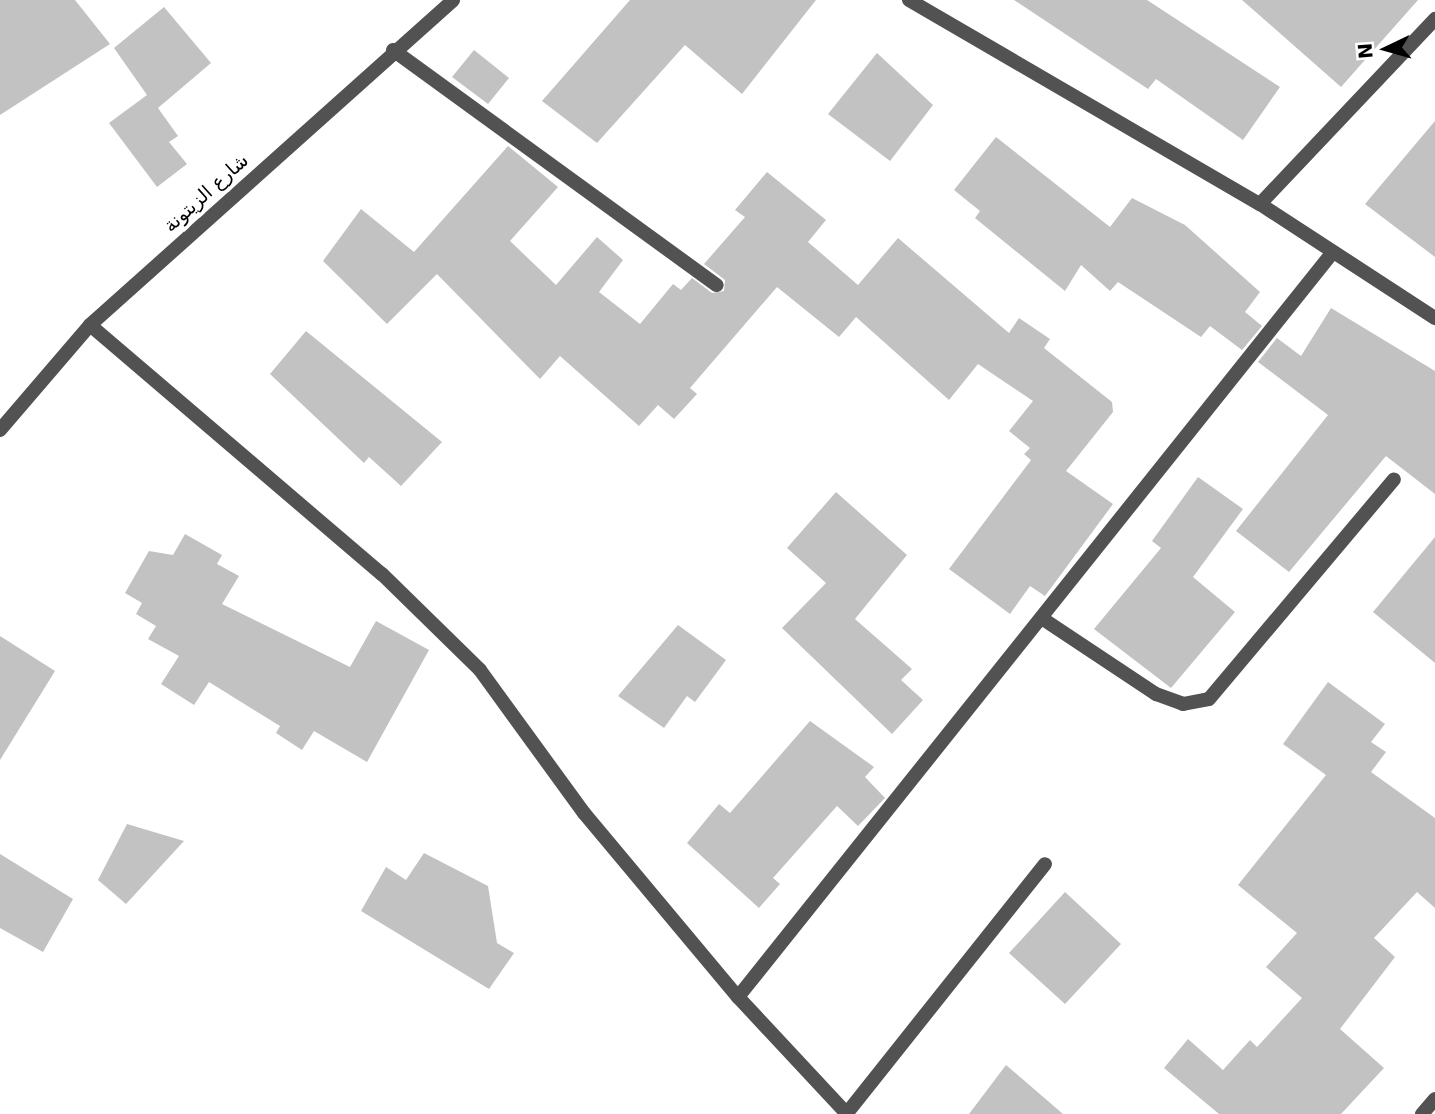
<!DOCTYPE html>
<meta charset="utf-8">
<style>
body{margin:0}
#map{position:relative;width:1435px;height:1114px;overflow:hidden;background:#fff;font-family:"DejaVu Sans","Noto Sans Arabic",sans-serif}
div>[style]{position:absolute}
.building>*{inset:0;background:#c2c2c2}
.service>*{height:14px;margin:-7px;padding:0 7px;transform-origin:7px;border-radius:7px;background:#525252}
.minor>*{height:14px;margin:-7px;padding:0 7px;transform-origin:7px;border-radius:7px;background:#525252}
.tertiary>*{height:14px;margin:-7px;padding:0 7px;transform-origin:7px;border-radius:7px;background:#525252}
span{translate:-50% -50%;white-space:nowrap;text-align:center;line-height:1.15;-webkit-text-stroke:7px #fff;paint-order:stroke}
.street-label{font-size:19px;color:#000}
.north{position:absolute;left:1351px;top:14px;width:70px;height:70px;-webkit-text-stroke:5px #fff;paint-order:stroke;rotate:265deg;font-size:19px;font-weight:700;line-height:28px;text-align:center;color:#000}
.north::after{content:'';display:block;margin:auto;width:24px;height:32px;background:#000;clip-path:polygon(50% 0,100% 100%,50% 72%,0 100%)}
</style>
<div id="map">
<div class="building">
<div style="clip-path:polygon(0 0,75px 0,110px 44px,0 115px)"></div>
<div style="clip-path:polygon(630px 0,816px 0,742px 94px,685px 45px,597px 143px,542px 101px)"></div>
<div style="clip-path:polygon(1014px 0,1147px 0,1280px 87px,1243px 140px,1156px 79px,1148px 89px)"></div>
<div style="clip-path:polygon(1242px 0,1418px 0,1341px 87px)"></div>
<div style="clip-path:polygon(164px 7px,211px 63px,158px 108px,178px 136px,169px 142px,187px 164px,157px 187px,109px 123px,147px 95px,114px 48px)"></div>
<div style="clip-path:polygon(474px 50px,509px 78px,488px 104px,452px 77px)"></div>
<div style="clip-path:polygon(877px 53px,933px 105px,890px 161px,828px 114px)"></div>
<div style="clip-path:polygon(1435px 121px,1435px 257px,1365px 204px)"></div>
<div style="clip-path:polygon(996px 137px,1110px 227px,1132px 198px,1185px 225px,1260px 292px,1245px 312px,1262px 326px,1242px 350px,1210px 326px,1201px 337px,1118px 282px,1110px 291px,1081px 265px,1065px 291px,975px 218px,980px 211px,954px 190px)"></div>
<div style="clip-path:polygon(508px 146px,558px 187px,510px 241px,556px 285px,597px 237px,623px 260px,599px 292px,640px 324px,673px 284px,681px 290px,692px 278px,712px 293px,724px 291px,725px 280px,704px 264px,745px 217px,735px 210px,767px 172px,826px 220px,808px 242px,858px 285px,898px 238px,1009px 333px,1019px 318px,1050px 339px,1044px 348px,1112px 402px,1113px 412px,1066px 471px,1113px 504px,1045px 596px,1030px 586px,1010px 614px,949px 569px,1031px 460px,1024px 454px,1030px 448px,1009px 431px,1033px 401px,978px 364px,949px 400px,856px 317px,839px 337px,777px 287px,690px 388px,697px 394px,674px 419px,658px 405px,639px 426px,560px 356px,540px 379px,437px 274px,387px 324px,323px 261px,361px 209px,414px 252px)"></div>
<div style="clip-path:polygon(1331px 308px,1435px 371px,1435px 494px,1386px 456px,1289px 572px,1236px 531px,1328px 415px,1258px 362px,1277px 338px,1301px 356px)"></div>
<div style="clip-path:polygon(306px 331px,442px 442px,401px 486px,369px 457px,364px 463px,270px 374px)"></div>
<div style="clip-path:polygon(1198px 477px,1243px 509px,1193px 577px,1235px 612px,1171px 688px,1094px 629px,1161px 548px,1152px 541px)"></div>
<div style="clip-path:polygon(836px 492px,907px 555px,855px 619px,912px 669px,901px 680px,923px 700px,892px 734px,782px 628px,826px 583px,787px 548px)"></div>
<div style="clip-path:polygon(185px 534px,222px 555px,217px 564px,239px 576px,222px 604px,350px 667px,376px 621px,429px 650px,367px 762px,314px 731px,302px 750px,276px 733px,280px 726px,209px 682px,194px 705px,161px 684px,179px 656px,148px 639px,156px 626px,136px 614px,142px 603px,125px 593px,149px 551px,173px 555px)"></div>
<div style="clip-path:polygon(1435px 537px,1435px 663px,1373px 612px)"></div>
<div style="clip-path:polygon(678px 625px,726px 660px,695px 702px,687px 696px,664px 728px,618px 696px)"></div>
<div style="clip-path:polygon(0 636px,55px 671px,0 760px)"></div>
<div style="clip-path:polygon(1328px 682px,1385px 724px,1371px 742px,1386px 752px,1371px 772px,1435px 818px,1435px 908px,1417px 892px,1374px 938px,1395px 957px,1340px 1029px,1384px 1068px,1341px 1114px,1219px 1114px,1164px 1068px,1188px 1039px,1223px 1070px,1250px 1040px,1257px 1047px,1302px 998px,1266px 967px,1297px 933px,1238px 885px,1326px 775px,1283px 744px)"></div>
<div style="clip-path:polygon(810px 721px,874px 767px,865px 777px,885px 798px,858px 826px,837px 806px,773px 878px,780px 884px,759px 908px,687px 843px,719px 804px,730px 813px)"></div>
<div style="clip-path:polygon(127px 824px,184px 841px,126px 904px,98px 880px)"></div>
<div style="clip-path:polygon(424px 853px,488px 886px,497px 943px,514px 953px,489px 989px,361px 911px,386px 867px,406px 880px)"></div>
<div style="clip-path:polygon(0 854px,73px 899px,43px 952px,0 928px)"></div>
<div style="clip-path:polygon(1065px 892px,1121px 944px,1065px 1004px,1009px 953px)"></div>
<div style="clip-path:polygon(1006px 1065px,1063px 1114px,969px 1114px)"></div>
</div>
<div class="service">
<div style="left:847px;top:1113px;width:318px;rotate:-51.5deg"></div>
</div>
<div class="minor">
<div style="left:909px;top:0;width:406px;rotate:30.2deg"></div>
<div style="left:1260px;top:204px;width:209px;rotate:33.1deg"></div>
<div style="left:393px;top:50px;width:400px;rotate:36deg"></div>
<div style="left:1260px;top:204px;width:255px;rotate:-46.6deg"></div>
<div style="left:90px;top:325px;width:384px;rotate:40.5deg"></div>
<div style="left:382px;top:574px;width:137px;rotate:44.4deg"></div>
<div style="left:480px;top:670px;width:177px;rotate:54deg"></div>
<div style="left:584px;top:813px;width:240px;rotate:50.1deg"></div>
<div style="left:738px;top:997px;width:160px;rotate:47deg"></div>
<div style="left:1043px;top:619px;width:136px;rotate:33.6deg"></div>
<div style="left:1156px;top:694px;width:29px;rotate:20deg"></div>
<div style="left:1183px;top:704px;width:26px;rotate:-11deg"></div>
<div style="left:1209px;top:699px;width:287px;rotate:-49.9deg"></div>
<div style="left:738px;top:997px;width:953px;rotate:-51.39deg"></div>
<div style="left:1422px;top:1114px;width:20px;rotate:-49deg"></div>
</div>
<div class="tertiary">
<div style="left:0;top:430px;width:138px;rotate:-49.4deg"></div>
<div style="left:90px;top:325px;width:487px;rotate:-41.8deg"></div>
</div>
<div class="street-label">
<span style="left:206px;top:193px;rotate:-42deg">شارع الزيتونة</span>
</div>
<div class="north">N</div>
</div>
